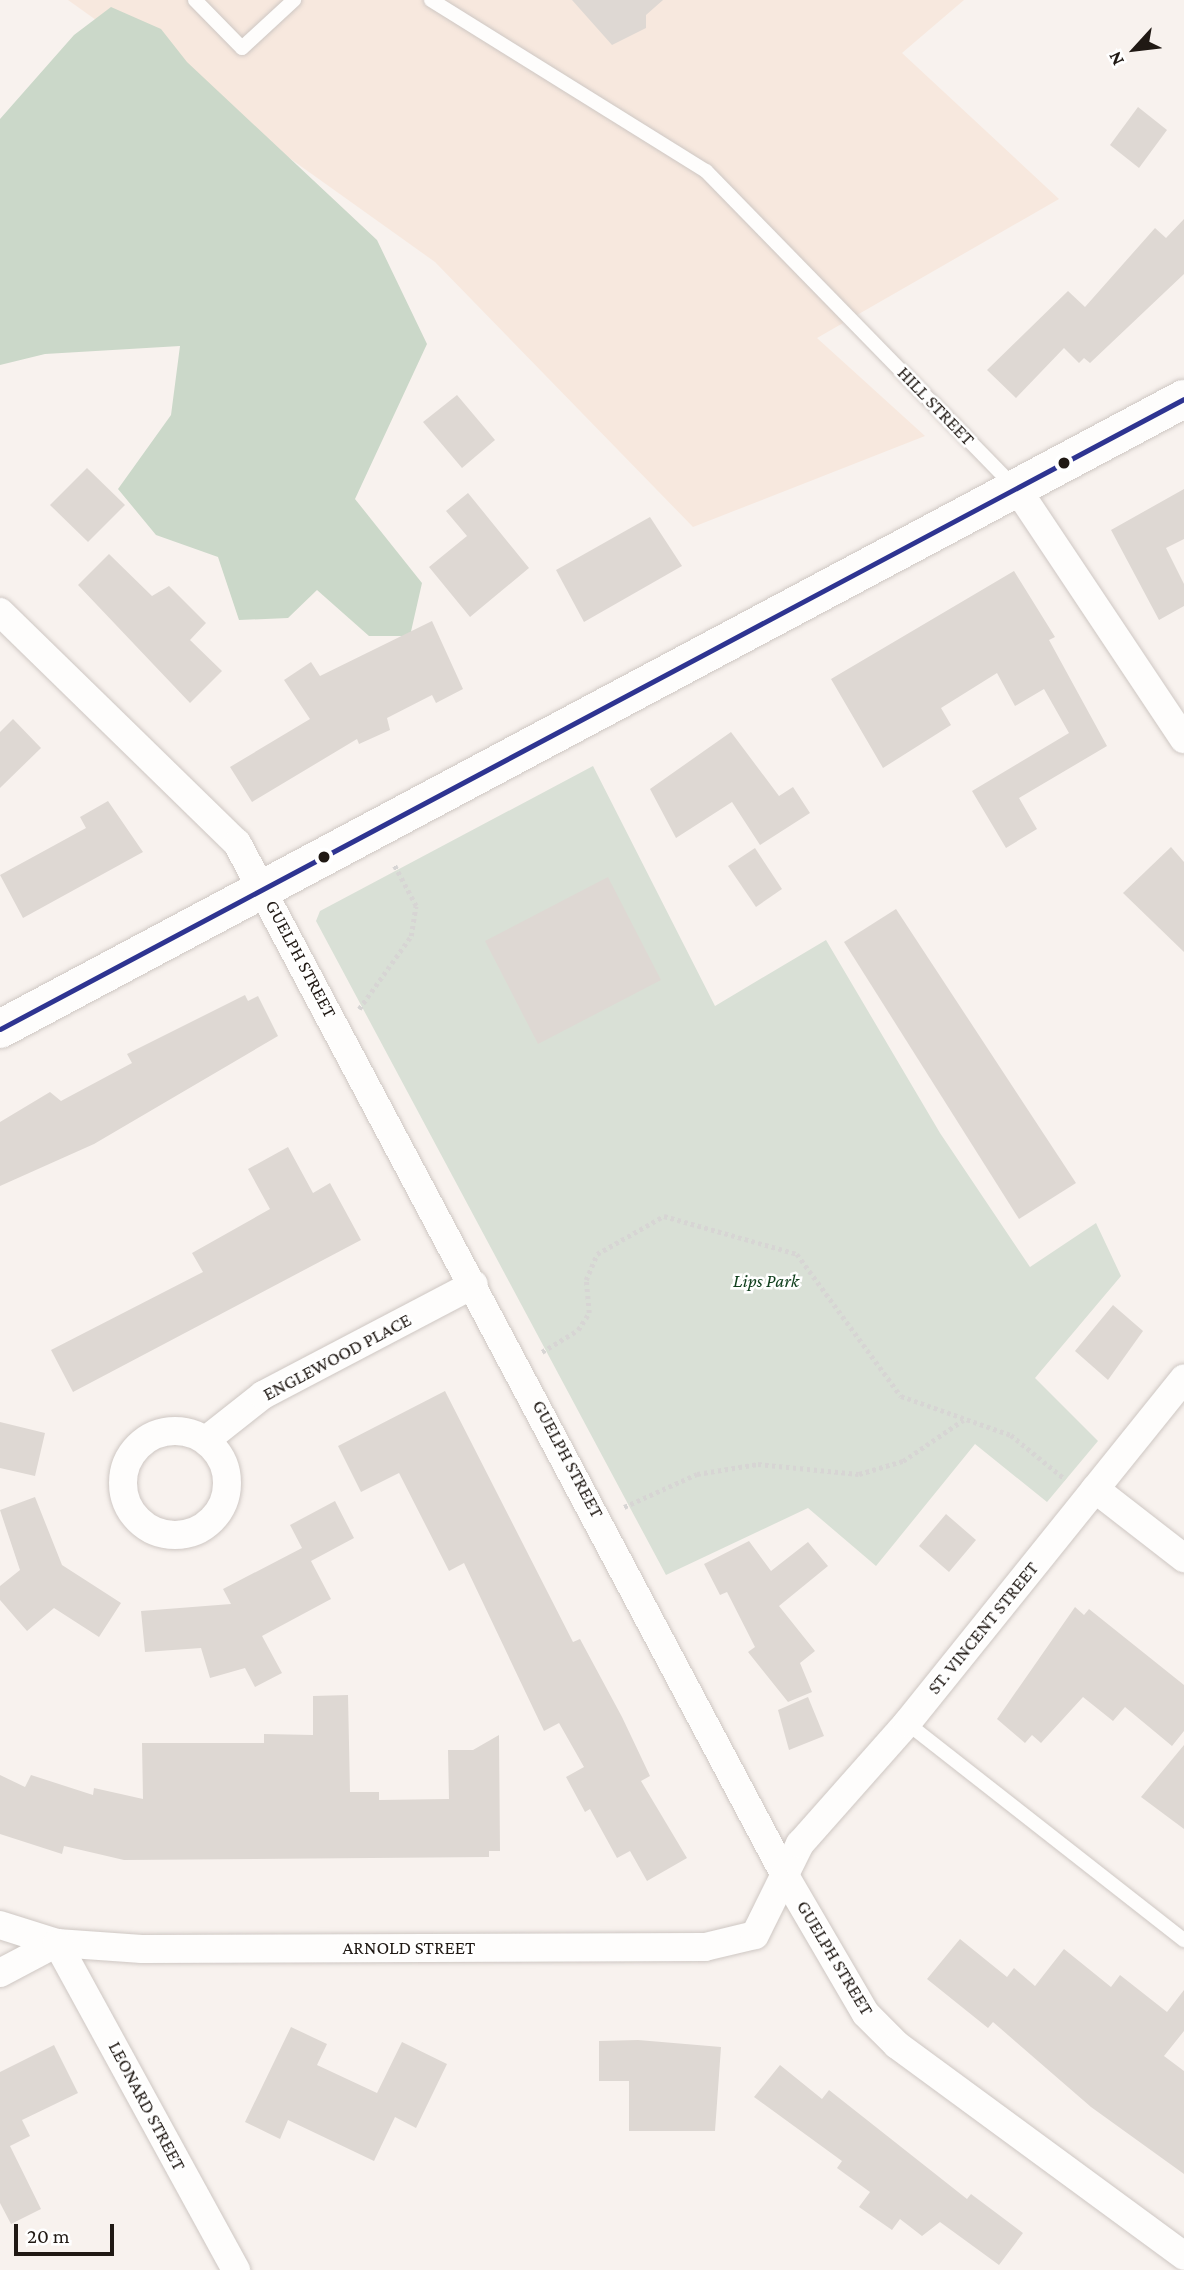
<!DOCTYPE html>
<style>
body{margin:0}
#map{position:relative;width:1184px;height:2270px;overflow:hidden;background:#f8f2ee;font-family:"Crimson Pro",serif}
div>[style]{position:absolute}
.built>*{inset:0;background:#f7e8de}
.green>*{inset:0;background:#d9e0d6}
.forest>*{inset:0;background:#cbd8c9}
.building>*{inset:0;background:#ded8d3}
.path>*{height:4.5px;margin-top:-2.25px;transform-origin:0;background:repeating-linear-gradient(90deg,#d7d5d4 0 3.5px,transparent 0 7px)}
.roads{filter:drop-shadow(0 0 2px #cec7c3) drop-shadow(0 0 2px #cec7c3)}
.service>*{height:14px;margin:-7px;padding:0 7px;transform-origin:7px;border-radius:7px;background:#fefdfc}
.minor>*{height:28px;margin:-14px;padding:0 14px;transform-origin:14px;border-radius:14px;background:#fefdfc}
.minor>.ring{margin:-14px;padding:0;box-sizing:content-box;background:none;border:28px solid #fefdfc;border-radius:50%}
.secondary>*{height:38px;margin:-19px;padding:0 19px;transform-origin:19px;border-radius:19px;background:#fefdfc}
.bus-1>*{height:5px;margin:-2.5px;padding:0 2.5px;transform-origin:2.5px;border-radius:2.5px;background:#2e3491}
.dots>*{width:19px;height:19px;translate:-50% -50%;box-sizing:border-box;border:4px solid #fff;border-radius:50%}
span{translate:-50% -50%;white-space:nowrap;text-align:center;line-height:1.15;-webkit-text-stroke:5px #fff;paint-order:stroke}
.street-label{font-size:19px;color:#201914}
.park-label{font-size:19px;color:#11401e;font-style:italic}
.north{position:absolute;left:1100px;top:14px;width:70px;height:70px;-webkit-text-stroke:5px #fff;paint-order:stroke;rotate:243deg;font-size:19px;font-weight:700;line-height:28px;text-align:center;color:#201914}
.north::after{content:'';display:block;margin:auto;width:24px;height:32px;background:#201914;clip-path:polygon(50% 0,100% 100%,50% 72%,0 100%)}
.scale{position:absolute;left:14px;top:2224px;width:100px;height:32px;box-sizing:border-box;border:4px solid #201914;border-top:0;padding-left:9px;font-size:21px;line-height:24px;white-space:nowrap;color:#201914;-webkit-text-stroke:5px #fff;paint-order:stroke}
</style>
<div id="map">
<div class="built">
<div style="clip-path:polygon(68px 0,964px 0,902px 53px,1059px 199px,817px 338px,925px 436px,693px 527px,435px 262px)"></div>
</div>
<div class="green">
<div style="clip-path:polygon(593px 766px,715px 1006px,826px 940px,940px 1133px,1030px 1267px,1096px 1223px,1121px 1276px,1035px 1378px,1098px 1441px,1047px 1502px,975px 1444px,876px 1566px,808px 1508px,666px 1575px,316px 921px,320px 911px)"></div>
</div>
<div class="forest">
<div style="clip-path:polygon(111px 7px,161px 29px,187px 62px,377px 240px,427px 344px,355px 499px,422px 583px,410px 636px,369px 636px,317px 590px,288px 618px,239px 620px,218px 557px,156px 535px,118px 489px,171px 415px,180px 346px,45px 354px,0 365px,0 119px,74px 35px)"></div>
</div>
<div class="building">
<div style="clip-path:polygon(572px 0,663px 0,646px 15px,646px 28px,612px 45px)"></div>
<div style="clip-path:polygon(1138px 107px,1167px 130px,1139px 168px,1110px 145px)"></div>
<div style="clip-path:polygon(1184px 219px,1184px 274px,1090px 363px,1084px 358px,1079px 363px,1064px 348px,1016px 398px,987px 370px,1068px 291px,1085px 307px,1155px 228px,1166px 238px)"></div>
<div style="clip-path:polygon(457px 395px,495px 440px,462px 468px,423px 422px)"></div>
<div style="clip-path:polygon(87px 468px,125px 505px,88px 542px,50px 505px)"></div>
<div style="clip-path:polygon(1184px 489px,1184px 539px,1166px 548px,1184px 584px,1184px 606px,1159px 620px,1111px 530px)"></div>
<div style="clip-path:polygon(468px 493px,529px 568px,470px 617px,429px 567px,467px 536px,446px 511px)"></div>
<div style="clip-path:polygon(650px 517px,682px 566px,584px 622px,556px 570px)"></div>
<div style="clip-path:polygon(109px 554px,152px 596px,169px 586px,206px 623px,190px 640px,222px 671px,190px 703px,78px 585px)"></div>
<div style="clip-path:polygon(1014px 571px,1055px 637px,1049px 640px,1107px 746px,1019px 798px,1037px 829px,1006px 848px,972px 791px,1069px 733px,1044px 689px,1015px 706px,997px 673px,941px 708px,951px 725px,883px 768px,831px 679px)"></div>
<div style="clip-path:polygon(432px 621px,463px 689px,436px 703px,432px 695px,387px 718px,390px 730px,359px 744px,357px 739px,252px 802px,230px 767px,310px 719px,284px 680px,311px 662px,320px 676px)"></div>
<div style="clip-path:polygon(13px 719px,41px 748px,0 788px,0 732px)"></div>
<div style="clip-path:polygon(731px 732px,779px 796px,793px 787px,810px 813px,760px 845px,732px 802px,676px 838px,650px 789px)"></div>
<div style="clip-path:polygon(108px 801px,143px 852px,23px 918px,0 875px,86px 828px,80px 817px)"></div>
<div style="clip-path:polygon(1171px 847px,1184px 862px,1184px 952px,1123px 893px)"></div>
<div style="clip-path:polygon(755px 848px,782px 889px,756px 907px,728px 866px)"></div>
<div style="clip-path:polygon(608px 877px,661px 980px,538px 1044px,485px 941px)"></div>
<div style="clip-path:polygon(896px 909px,1076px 1183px,1019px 1219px,844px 942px)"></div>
<div style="clip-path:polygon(245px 995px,248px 1001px,258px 996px,278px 1036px,94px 1144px,0 1186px,0 1122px,50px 1092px,61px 1101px,132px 1063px,127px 1054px)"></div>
<div style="clip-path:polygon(288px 1147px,313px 1193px,330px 1183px,361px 1240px,73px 1392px,51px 1350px,203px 1272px,192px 1253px,270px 1209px,248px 1169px)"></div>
<div style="clip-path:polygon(1113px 1305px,1143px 1331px,1108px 1380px,1075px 1351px)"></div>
<div style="clip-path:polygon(445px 1391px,573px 1642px,580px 1639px,622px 1717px,650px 1776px,641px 1781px,687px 1858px,647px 1881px,630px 1851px,617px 1858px,590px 1809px,585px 1812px,566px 1777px,584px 1767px,559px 1723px,544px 1731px,464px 1563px,449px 1571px,399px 1473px,361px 1492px,338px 1446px)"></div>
<div style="clip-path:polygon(0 1422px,45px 1433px,35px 1476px,0 1468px)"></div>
<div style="clip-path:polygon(35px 1497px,62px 1565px,121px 1603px,99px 1637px,54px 1608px,27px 1631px,0 1600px,0 1586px,20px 1570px,0 1510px)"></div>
<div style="clip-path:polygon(335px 1501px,354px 1538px,311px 1561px,331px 1599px,262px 1636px,282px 1673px,255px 1687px,245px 1668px,210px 1678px,201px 1648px,145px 1652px,141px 1611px,231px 1604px,223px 1589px,302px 1548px,290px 1525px)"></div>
<div style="clip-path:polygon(946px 1514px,976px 1540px,949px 1572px,919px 1546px)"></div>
<div style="clip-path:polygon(749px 1541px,771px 1571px,808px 1542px,828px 1566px,779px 1606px,815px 1651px,800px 1663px,812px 1692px,788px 1702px,748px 1652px,755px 1647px,727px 1592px,720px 1595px,704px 1564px)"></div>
<div style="clip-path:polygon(1075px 1607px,1084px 1615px,1089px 1609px,1184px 1685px,1184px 1731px,1172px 1746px,1125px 1707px,1113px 1721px,1083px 1697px,1041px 1743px,1032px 1735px,1025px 1743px,997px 1719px)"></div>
<div style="clip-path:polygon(348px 1695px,350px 1792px,379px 1792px,379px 1800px,449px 1799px,448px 1750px,473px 1750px,499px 1735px,500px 1851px,489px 1851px,489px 1857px,124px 1860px,64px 1846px,62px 1854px,0 1834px,0 1775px,25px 1787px,31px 1775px,93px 1795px,94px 1788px,143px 1799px,142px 1743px,264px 1743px,264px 1734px,313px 1735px,313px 1696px)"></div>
<div style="clip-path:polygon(808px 1697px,824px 1736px,789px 1750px,778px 1710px)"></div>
<div style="clip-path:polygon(1184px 1745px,1184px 1829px,1141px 1797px)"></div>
<div style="clip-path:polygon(960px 1939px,1007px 1977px,1014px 1968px,1035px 1986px,1064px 1949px,1111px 1987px,1120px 1975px,1167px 2012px,1184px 1990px,1184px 2031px,1164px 2056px,1184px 2071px,1184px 2174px,1091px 2107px,993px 2022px,988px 2028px,927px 1979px)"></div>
<div style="clip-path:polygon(291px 2027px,327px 2044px,317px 2065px,377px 2093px,402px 2042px,447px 2064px,416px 2128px,395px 2117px,374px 2161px,288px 2120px,280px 2139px,245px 2122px)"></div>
<div style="clip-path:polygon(638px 2040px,721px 2047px,715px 2131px,629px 2131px,629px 2081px,599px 2081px,599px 2041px)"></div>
<div style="clip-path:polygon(54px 2045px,78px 2093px,22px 2120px,30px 2136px,10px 2146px,41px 2209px,11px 2224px,0 2203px,0 2072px)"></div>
<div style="clip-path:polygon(780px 2065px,822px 2099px,829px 2090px,967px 2199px,971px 2194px,1023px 2233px,999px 2265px,940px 2222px,922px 2236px,900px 2219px,892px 2230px,859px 2207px,870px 2192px,837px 2168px,842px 2161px,754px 2097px)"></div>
</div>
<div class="path">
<div style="left:359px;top:1009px;width:90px;rotate:-54.5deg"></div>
<div style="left:411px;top:936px;width:30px;rotate:-81deg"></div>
<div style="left:416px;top:906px;width:47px;rotate:-118.2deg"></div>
<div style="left:542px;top:1352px;width:42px;rotate:-31.4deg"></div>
<div style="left:578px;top:1330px;width:20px;rotate:-57deg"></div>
<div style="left:589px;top:1313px;width:33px;rotate:-95deg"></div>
<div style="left:586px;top:1280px;width:28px;rotate:-67deg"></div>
<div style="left:597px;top:1254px;width:77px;rotate:-29.6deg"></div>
<div style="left:664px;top:1216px;width:138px;rotate:15.9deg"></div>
<div style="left:797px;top:1254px;width:176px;rotate:53.8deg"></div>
<div style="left:901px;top:1396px;width:117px;rotate:19.5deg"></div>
<div style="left:1011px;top:1435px;width:70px;rotate:39.2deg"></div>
<div style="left:624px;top:1507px;width:80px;rotate:-24.3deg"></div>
<div style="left:697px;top:1474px;width:62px;rotate:-9.3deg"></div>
<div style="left:758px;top:1464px;width:101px;rotate:5.7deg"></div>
<div style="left:859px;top:1474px;width:46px;rotate:-16.5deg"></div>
<div style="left:903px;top:1461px;width:73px;rotate:-34.3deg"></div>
</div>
<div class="roads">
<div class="service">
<div style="left:195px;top:0;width:67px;rotate:45.6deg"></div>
<div style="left:242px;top:48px;width:71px;rotate:-42.7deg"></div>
<div style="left:431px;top:0;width:324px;rotate:31.9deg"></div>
<div style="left:706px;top:171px;width:440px;rotate:45.7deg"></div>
<div style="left:907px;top:1723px;width:352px;rotate:38.1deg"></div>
</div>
<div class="minor">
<div style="left:1019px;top:492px;width:297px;rotate:56.3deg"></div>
<div style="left:0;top:612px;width:331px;rotate:44.3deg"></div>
<div style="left:237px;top:843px;width:1173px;rotate:62.04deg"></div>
<div style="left:787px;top:1879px;width:156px;rotate:59.7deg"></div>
<div style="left:866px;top:2014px;width:44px;rotate:45deg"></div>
<div style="left:897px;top:2045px;width:356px;rotate:36.3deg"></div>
<div class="ring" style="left:123px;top:1431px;width:76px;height:76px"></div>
<div style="left:206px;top:1440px;width:73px;rotate:-38.3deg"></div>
<div style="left:263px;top:1395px;width:238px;rotate:-27.7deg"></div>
<div style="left:1095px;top:1489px;width:113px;rotate:37.8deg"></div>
<div style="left:0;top:1925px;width:60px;rotate:17.5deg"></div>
<div style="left:57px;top:1943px;width:85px;rotate:4deg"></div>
<div style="left:142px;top:1949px;width:563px;rotate:-0.2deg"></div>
<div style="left:705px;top:1947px;width:51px;rotate:-13.5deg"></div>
<div style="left:755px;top:1935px;width:102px;rotate:-63.7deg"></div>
<div style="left:800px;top:1844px;width:162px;rotate:-48.5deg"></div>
<div style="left:907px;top:1723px;width:442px;rotate:-51.2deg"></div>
<div style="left:0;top:1973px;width:64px;rotate:-27.8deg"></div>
<div style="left:57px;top:1943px;width:373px;rotate:61.3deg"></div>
</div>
<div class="secondary">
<div style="left:0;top:1029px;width:1341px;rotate:-28.02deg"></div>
</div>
</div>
<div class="bus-1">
<div style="left:0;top:1029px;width:1341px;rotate:-28.02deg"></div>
</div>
<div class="dots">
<div style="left:1064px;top:463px;background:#201914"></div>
<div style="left:324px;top:857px;background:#201914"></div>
</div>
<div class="street-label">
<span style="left:936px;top:406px;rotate:46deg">HILL STREET</span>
<span style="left:301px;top:959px;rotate:62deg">GUELPH STREET</span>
<span style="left:337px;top:1357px;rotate:-28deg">ENGLEWOOD PLACE</span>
<span style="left:568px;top:1459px;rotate:62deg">GUELPH STREET</span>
<span style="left:983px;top:1628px;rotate:-51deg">ST. VINCENT STREET</span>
<span style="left:409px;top:1948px">ARNOLD STREET</span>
<span style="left:835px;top:1958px;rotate:59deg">GUELPH STREET</span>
<span style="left:147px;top:2106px;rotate:62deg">LEONARD STREET</span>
</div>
<div class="park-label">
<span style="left:766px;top:1281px">Lips Park</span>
</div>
<div class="north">N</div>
<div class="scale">20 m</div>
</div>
